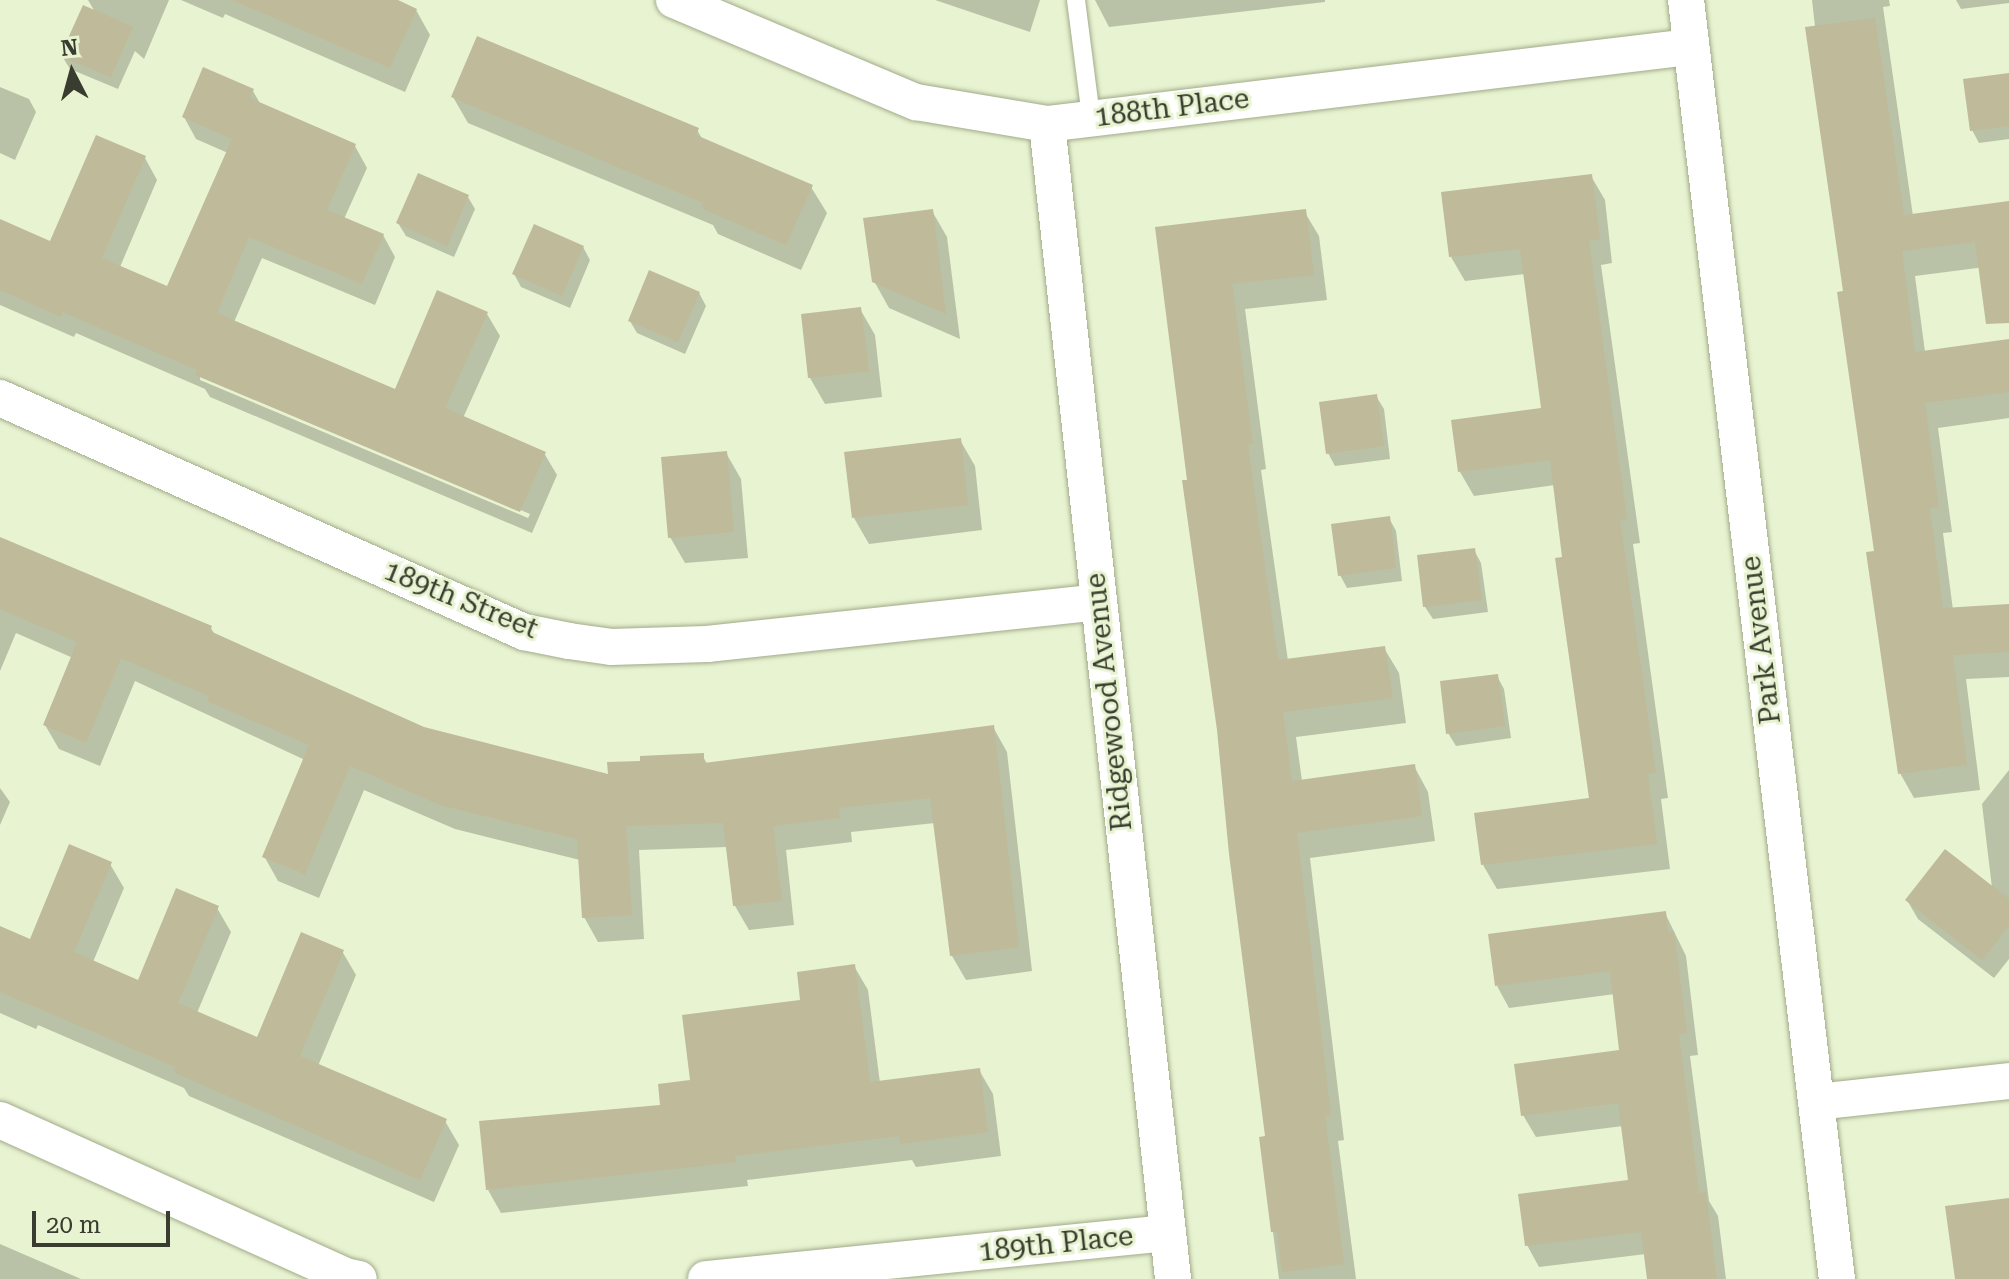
<!DOCTYPE html>
<style>
body{margin:0}
#map{position:relative;width:2009px;height:1279px;overflow:hidden;background:#e8f3d1;font-family:"Roboto Serif",serif}
div>[style]{position:absolute}
.shadow>*{inset:0;background:#0003}
.building>*{inset:0;background:#bfba99}
.roads{filter:drop-shadow(0 0 2px #a1ab8a) drop-shadow(0 0 2px #a1ab8a)}
.service>*{height:18px;margin:-9px;padding:0 9px;transform-origin:9px;border-radius:9px;background:#fff}
.minor>*{height:36px;margin:-18px;padding:0 18px;transform-origin:18px;border-radius:18px;background:#fff}
span{translate:-50% -50%;white-space:nowrap;text-align:center;line-height:1.15;-webkit-text-stroke:6px #e8f3d1;paint-order:stroke}
.street-label{font-size:28px;color:#383d2f}
.north{position:absolute;left:32px;top:32px;width:80px;height:80px;-webkit-text-stroke:6px #e8f3d1;paint-order:stroke;rotate:354deg;font-size:22px;font-weight:700;line-height:32px;text-align:center;color:#383d2f}
.north::after{content:'';display:block;margin:auto;width:28px;height:36px;background:#383d2f;clip-path:polygon(50% 0,100% 100%,50% 72%,0 100%)}
.scale{position:absolute;left:32px;top:1211px;width:138px;height:36px;box-sizing:border-box;border:4px solid #383d2f;border-top:0;padding-left:10px;font-size:24px;line-height:28px;white-space:nowrap;color:#383d2f;-webkit-text-stroke:6px #e8f3d1;paint-order:stroke}
</style>
<div id="map">
<div class="shadow">
<div style="clip-path:polygon(88px 0,169px 0,144px 59px,135px 51px,118px 89px,70px 69px,62px 56px,102px 24px)"></div>
<div style="clip-path:polygon(181px 0,392px 0,416px 10px,430px 35px,405px 92px,225px 14px,223px 18px)"></div>
<div style="clip-path:polygon(935px 0,1040px 0,1030px 32px)"></div>
<div style="clip-path:polygon(1095px 0,1325px 0,1325px 2px,1109px 27px)"></div>
<div style="clip-path:polygon(1812px 0,1889px 0,1890px 6px,1883px 7px,1913px 216px,2009px 203px,2009px 280px,1985px 267px,1915px 276px,1925px 352px,2009px 342px,2009px 418px,1938px 428px,1952px 532px,1943px 533px,1953px 610px,2009px 606px,2009px 677px,1966px 679px,1980px 790px,1914px 798px,1900px 773px)"></div>
<div style="clip-path:polygon(1956px 0,2009px 0,2009px 3px,1961px 9px)"></div>
<div style="clip-path:polygon(2009px 75px,2009px 139px,1979px 143px,1972px 130px)"></div>
<div style="clip-path:polygon(0 87px,29px 99px,36px 112px,15px 160px,0 153px)"></div>
<div style="clip-path:polygon(evenodd,253px 91px,261px 105px,355px 146px,367px 168px,344px 219px,383px 235px,395px 257px,375px 305px,262px 258px,234px 322px,396px 392px,487px 314px,500px 336px,463px 418px,544px 453px,557px 475px,532px 533px,210px 397px,205px 389px,76px 333px,74px 337px,0 305px,0 220px,51px 243px,145px 158px,157px 180px,120px 267px,168px 289px,228px 153px,196px 139px,184px 117px,253px 91px,200px 375px,530px 514px,528px 518px,200px 380px,200px 375px)"></div>
<div style="clip-path:polygon(453px 97px,697px 130px,703px 140px,811px 187px,827px 213px,801px 270px,718px 234px,713px 225px,468px 123px)"></div>
<div style="clip-path:polygon(1591px 176px,1605px 200px,1612px 263px,1601px 265px,1640px 543px,1633px 544px,1668px 798px,1661px 799px,1670px 869px,1497px 889px,1483px 865px,1591px 800px,1555px 485px,1474px 496px,1460px 472px,1543px 410px,1525px 274px,1465px 281px,1451px 257px)"></div>
<div style="clip-path:polygon(468px 197px,475px 209px,454px 257px,406px 236px,398px 223px)"></div>
<div style="clip-path:polygon(932px 211px,947px 237px,960px 339px,889px 308px,874px 281px)"></div>
<div style="clip-path:polygon(1304px 211px,1319px 236px,1327px 300px,1245px 309px,1266px 469px,1261px 470px,1288px 661px,1384px 648px,1399px 673px,1406px 723px,1296px 737px,1302px 781px,1414px 766px,1428px 792px,1435px 841px,1310px 858px,1344px 1140px,1338px 1141px,1356px 1279px,1279px 1279px,1261px 1138px,1267px 1137px,1157px 229px)"></div>
<div style="clip-path:polygon(583px 247px,590px 260px,570px 308px,521px 287px,514px 274px)"></div>
<div style="clip-path:polygon(699px 293px,706px 306px,685px 354px,637px 333px,630px 321px)"></div>
<div style="clip-path:polygon(860px 309px,875px 335px,882px 397px,825px 404px,810px 378px)"></div>
<div style="clip-path:polygon(1376px 396px,1384px 409px,1390px 459px,1335px 466px,1328px 453px)"></div>
<div style="clip-path:polygon(960px 440px,975px 466px,982px 530px,869px 544px,854px 518px)"></div>
<div style="clip-path:polygon(726px 453px,741px 479px,748px 558px,685px 563px,670px 537px)"></div>
<div style="clip-path:polygon(1389px 518px,1396px 531px,1402px 581px,1347px 588px,1340px 575px)"></div>
<div style="clip-path:polygon(0 539px,211px 628px,215px 635px,424px 729px,610px 776px,702px 755px,708px 765px,993px 727px,1007px 752px,1032px 971px,966px 980px,952px 956px,935px 823px,851px 832px,852px 842px,786px 850px,794px 925px,749px 930px,735px 906px,728px 847px,639px 850px,644px 939px,598px 942px,584px 917px,580px 860px,455px 829px,364px 790px,319px 898px,278px 881px,264px 856px,305px 760px,135px 681px,100px 766px,59px 749px,45px 725px,73px 658px,16px 633px,0 671px)"></div>
<div style="clip-path:polygon(1474px 550px,1481px 563px,1488px 612px,1433px 619px,1425px 607px,1419px 557px)"></div>
<div style="clip-path:polygon(1497px 676px,1504px 689px,1511px 738px,1456px 746px,1448px 733px)"></div>
<div style="clip-path:polygon(2009px 770px,2009px 959px,1994px 978px,1918px 919px,1907px 900px,1992px 888px,1982px 804px)"></div>
<div style="clip-path:polygon(0 788px,10px 802px,0 825px)"></div>
<div style="clip-path:polygon(110px 864px,124px 888px,93px 962px,139px 982px,217px 908px,231px 932px,197px 1013px,258px 1040px,342px 951px,356px 975px,318px 1066px,445px 1121px,459px 1145px,434px 1202px,189px 1096px,184px 1088px,38px 1025px,36px 1029px,0 1013px,0 927px,31px 941px)"></div>
<div style="clip-path:polygon(1665px 913px,1686px 956px,1698px 1055px,1690px 1056px,1709px 1201px,1718px 1216px,1726px 1279px,1649px 1279px,1646px 1254px,1539px 1267px,1527px 1245px,1630px 1181px,1623px 1126px,1536px 1137px,1523px 1115px,1622px 1052px,1615px 994px,1509px 1008px,1497px 986px)"></div>
<div style="clip-path:polygon(854px 966px,868px 990px,880px 1083px,979px 1070px,993px 1094px,1001px 1156px,916px 1167px,912px 1160px,747px 1180px,748px 1186px,501px 1213px,488px 1190px,662px 1106px)"></div>
<div style="clip-path:polygon(0 1244px,81px 1279px,0 1279px)"></div>
</div>
<div class="building">
<div style="clip-path:polygon(232px 0,398px 0,417px 9px,390px 68px)"></div>
<div style="clip-path:polygon(83px 5px,133px 27px,111px 77px,60px 56px)"></div>
<div style="clip-path:polygon(1875px 18px,1904px 215px,2009px 201px,2009px 323px,1986px 324px,1975px 242px,1902px 251px,1915px 352px,2009px 339px,2009px 392px,1925px 403px,1939px 507px,1930px 508px,1943px 608px,2009px 604px,2009px 652px,1953px 655px,1967px 765px,1898px 774px,1866px 552px,1874px 551px,1837px 292px,1843px 291px,1805px 27px)"></div>
<div style="clip-path:polygon(477px 36px,699px 128px,696px 135px,813px 185px,786px 245px,701px 208px,703px 203px,451px 97px)"></div>
<div style="clip-path:polygon(203px 67px,254px 89px,250px 98px,356px 144px,327px 210px,384px 234px,362px 284px,249px 237px,217px 313px,395px 389px,437px 290px,488px 312px,445px 408px,546px 452px,520px 512px,195px 375px,197px 370px,63px 312px,61px 317px,0 290px,0 219px,50px 241px,96px 135px,146px 156px,102px 258px,167px 286px,232px 139px,182px 117px)"></div>
<div style="clip-path:polygon(2009px 73px,2009px 126px,1970px 131px,1963px 79px)"></div>
<div style="clip-path:polygon(418px 173px,469px 195px,447px 246px,396px 223px)"></div>
<div style="clip-path:polygon(1592px 174px,1600px 239px,1589px 241px,1627px 519px,1620px 520px,1656px 773px,1648px 774px,1657px 844px,1481px 865px,1474px 813px,1589px 798px,1555px 558px,1562px 557px,1550px 460px,1458px 472px,1451px 420px,1541px 408px,1520px 249px,1449px 257px,1441px 192px)"></div>
<div style="clip-path:polygon(933px 209px,946px 314px,872px 282px,863px 218px)"></div>
<div style="clip-path:polygon(1306px 209px,1314px 275px,1232px 284px,1253px 444px,1248px 445px,1278px 660px,1385px 646px,1393px 698px,1283px 712px,1292px 781px,1415px 764px,1422px 816px,1297px 833px,1331px 1115px,1325px 1116px,1344px 1264px,1282px 1272px,1277px 1232px,1271px 1232px,1259px 1137px,1265px 1136px,1229px 854px,1217px 730px,1182px 480px,1187px 480px,1155px 227px)"></div>
<div style="clip-path:polygon(534px 224px,584px 246px,562px 296px,512px 274px)"></div>
<div style="clip-path:polygon(649px 270px,700px 292px,678px 342px,628px 321px)"></div>
<div style="clip-path:polygon(861px 307px,869px 371px,808px 378px,801px 314px)"></div>
<div style="clip-path:polygon(1377px 394px,1384px 446px,1326px 454px,1319px 402px)"></div>
<div style="clip-path:polygon(961px 438px,968px 505px,852px 518px,844px 452px)"></div>
<div style="clip-path:polygon(727px 451px,734px 532px,668px 538px,661px 457px)"></div>
<div style="clip-path:polygon(1390px 516px,1396px 568px,1338px 576px,1331px 524px)"></div>
<div style="clip-path:polygon(0 537px,212px 626px,210px 631px,424px 727px,608px 774px,607px 762px,640px 761px,640px 756px,704px 753px,704px 763px,994px 725px,1019px 947px,950px 956px,930px 798px,839px 808px,840px 818px,773px 826px,782px 901px,733px 906px,723px 823px,626px 826px,632px 915px,582px 918px,577px 839px,440px 805px,350px 766px,305px 874px,262px 857px,309px 745px,207px 701px,209px 696px,121px 658px,86px 743px,43px 725px,77px 642px,0 609px)"></div>
<div style="clip-path:polygon(1475px 548px,1482px 600px,1423px 607px,1417px 555px)"></div>
<div style="clip-path:polygon(1498px 674px,1505px 726px,1446px 734px,1440px 681px)"></div>
<div style="clip-path:polygon(69px 844px,112px 862px,74px 952px,138px 980px,176px 888px,219px 906px,178px 1003px,257px 1037px,301px 932px,344px 950px,300px 1056px,447px 1119px,420px 1180px,173px 1072px,175px 1067px,0 992px,0 926px,30px 939px)"></div>
<div style="clip-path:polygon(1945px 849px,2009px 899px,2009px 926px,1982px 960px,1905px 900px)"></div>
<div style="clip-path:polygon(1666px 911px,1668px 932px,1674px 931px,1687px 1033px,1679px 1034px,1699px 1193px,1706px 1192px,1717px 1279px,1647px 1279px,1641px 1232px,1525px 1246px,1518px 1194px,1628px 1180px,1618px 1103px,1521px 1116px,1514px 1064px,1619px 1050px,1610px 971px,1495px 986px,1488px 934px)"></div>
<div style="clip-path:polygon(855px 964px,870px 1082px,980px 1068px,988px 1132px,900px 1144px,899px 1136px,735px 1156px,736px 1162px,486px 1190px,479px 1121px,660px 1105px,658px 1084px,690px 1080px,682px 1015px,800px 1000px,797px 972px)"></div>
<div style="clip-path:polygon(2009px 1198px,2009px 1279px,1955px 1279px,1945px 1206px)"></div>
</div>
<div class="roads">
<div class="service">
<div style="left:1076px;top:0;width:118px;rotate:82.7deg"></div>
</div>
<div class="minor">
<div style="left:674px;top:0;width:263px;rotate:22.9deg"></div>
<div style="left:916px;top:102px;width:133px;rotate:9.5deg"></div>
<div style="left:1047px;top:124px;width:648px;rotate:-6.83deg"></div>
<div style="left:1686px;top:0;width:1288px;rotate:83.27deg"></div>
<div style="left:1047px;top:124px;width:1162px;rotate:83.77deg"></div>
<div style="left:0;top:398px;width:574px;rotate:24.06deg"></div>
<div style="left:524px;top:632px;width:46px;rotate:11.3deg"></div>
<div style="left:569px;top:641px;width:42px;rotate:8.1deg"></div>
<div style="left:611px;top:647px;width:96px;rotate:-1.8deg"></div>
<div style="left:707px;top:644px;width:392px;rotate:-6.1deg"></div>
<div style="left:1817px;top:1102px;width:193px;rotate:-6.2deg"></div>
<div style="left:0;top:1120px;width:379px;rotate:24.3deg"></div>
<div style="left:345px;top:1276px;width:14px;rotate:12deg"></div>
<div style="left:706px;top:1279px;width:463px;rotate:-5.7deg"></div>
</div>
</div>
<div class="street-label">
<span style="left:1172px;top:108px;rotate:-7deg">188th Place</span>
<span style="left:461px;top:600px;rotate:22deg">189th Street</span>
<span style="left:1761px;top:640px;rotate:-97deg">Park Avenue</span>
<span style="left:1109px;top:702px;rotate:-96deg">Ridgewood Avenue</span>
<span style="left:1056px;top:1244px;rotate:-6deg">189th Place</span>
</div>
<div class="north">N</div>
<div class="scale">20 m</div>
</div>
